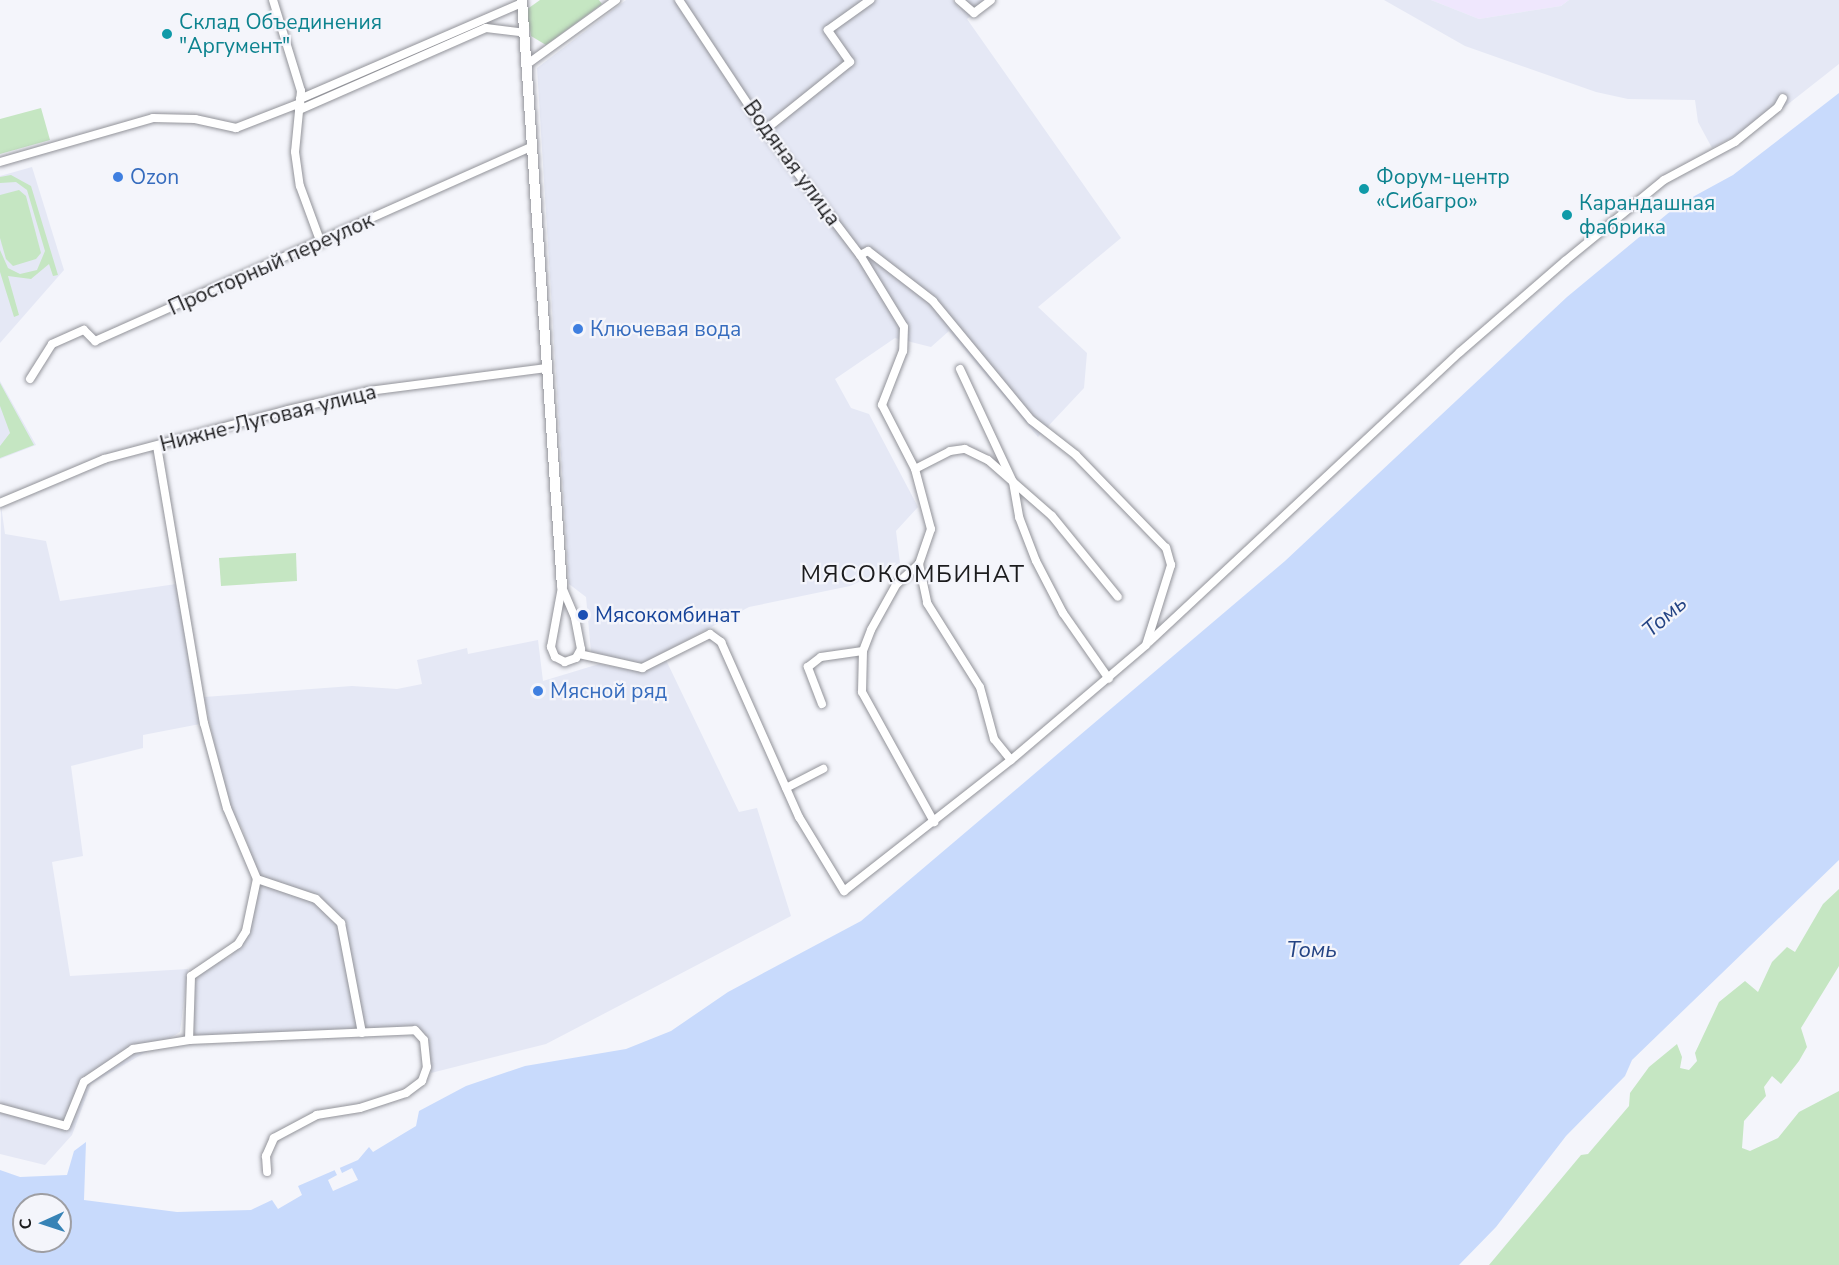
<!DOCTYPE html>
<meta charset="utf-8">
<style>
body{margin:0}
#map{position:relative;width:1839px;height:1265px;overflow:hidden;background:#f4f5fb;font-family:"Nunito Sans",sans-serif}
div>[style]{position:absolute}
.commercial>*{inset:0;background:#efe7fd}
.built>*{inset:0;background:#e5e8f5}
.green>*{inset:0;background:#c5e6c2}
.water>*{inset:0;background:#c8dafc}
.pier>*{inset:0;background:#f4f5fb}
.roads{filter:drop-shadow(0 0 2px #929399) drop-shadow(0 0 2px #929399)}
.street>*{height:8px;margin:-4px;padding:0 4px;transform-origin:4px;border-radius:4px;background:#fff}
.secondary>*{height:10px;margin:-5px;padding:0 5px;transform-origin:5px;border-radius:5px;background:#fff}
.dots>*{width:16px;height:16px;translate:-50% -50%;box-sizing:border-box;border:3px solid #f4f5fb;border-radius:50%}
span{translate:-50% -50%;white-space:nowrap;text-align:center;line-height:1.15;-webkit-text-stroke:4.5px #f4f5fb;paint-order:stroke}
.culture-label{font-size:21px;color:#0d838f}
.left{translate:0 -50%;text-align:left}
.street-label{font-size:21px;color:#1c1c1e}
.shop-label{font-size:21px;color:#366cbe}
.transit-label{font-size:21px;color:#164399}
.water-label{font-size:22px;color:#254484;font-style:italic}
.quarter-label{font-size:24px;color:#1c1c1e;letter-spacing:1.5px}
.north{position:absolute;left:12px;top:1193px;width:60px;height:60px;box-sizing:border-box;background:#f4f5fb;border:2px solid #9e9ea3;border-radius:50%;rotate:267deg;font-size:16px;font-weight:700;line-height:24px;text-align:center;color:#1c1c1e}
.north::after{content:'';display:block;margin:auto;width:21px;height:27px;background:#3783b6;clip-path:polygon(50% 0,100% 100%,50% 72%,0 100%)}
</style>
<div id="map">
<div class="commercial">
<div style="clip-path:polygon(1431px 0,1569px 0,1561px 6px,1479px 19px)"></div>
</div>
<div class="built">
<div style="clip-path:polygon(626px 0,953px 0,964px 15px,955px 0,993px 0,967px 19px,1121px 238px,1038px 307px,1087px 353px,1084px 388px,1038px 437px,949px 331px,931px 347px,895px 338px,835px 379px,851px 408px,869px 414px,918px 507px,896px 531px,900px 563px,850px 586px,749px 607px,642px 664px,591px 652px,586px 597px,569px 584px,537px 68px)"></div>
<div style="clip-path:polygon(1384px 0,1431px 0,1479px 19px,1561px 6px,1569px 0,1839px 0,1839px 64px,1773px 116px,1712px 148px,1698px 122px,1695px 100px,1628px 99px,1596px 92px,1465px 46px)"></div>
<div style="clip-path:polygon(32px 167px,64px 270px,0 343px,0 176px)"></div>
<div style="clip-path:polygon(0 381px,36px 445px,0 459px)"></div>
<div style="clip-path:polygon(1px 505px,5px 534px,46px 541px,60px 601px,176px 584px,200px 724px,143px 735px,143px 748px,71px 766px,83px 856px,52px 862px,70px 976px,188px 969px,180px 1032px,91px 1084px,72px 1135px,45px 1165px,0 1154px)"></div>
<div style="clip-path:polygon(538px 640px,543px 681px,599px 664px,642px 672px,666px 660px,739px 812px,757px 808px,791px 916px,546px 1044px,431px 1073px,428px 1038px,416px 1026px,199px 1038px,191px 1030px,193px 987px,201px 970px,230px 957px,249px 932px,260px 881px,242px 828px,229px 808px,204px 697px,352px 686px,397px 689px,422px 684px,417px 660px,467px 648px,468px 654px)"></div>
</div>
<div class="green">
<div style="clip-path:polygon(540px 0,599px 0,602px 4px,546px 45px,531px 36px,526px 10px)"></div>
<div style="clip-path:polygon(41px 108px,50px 140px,0 154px,0 119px)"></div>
<div style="clip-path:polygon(11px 175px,31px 186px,58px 275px,53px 276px,49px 264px,31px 279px,8px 276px,19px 315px,14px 317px,0 272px,0 250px,8px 268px,20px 274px,37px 270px,45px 251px,27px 190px,16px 182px,0 183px,0 177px)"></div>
<div style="clip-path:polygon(19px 190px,26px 196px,41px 253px,36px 259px,13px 266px,6px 259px,0 238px,0 195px)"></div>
<div style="clip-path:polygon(0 383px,34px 445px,0 458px,0 446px,10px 433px,0 406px)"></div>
<div style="clip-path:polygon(296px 553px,297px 581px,221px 586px,219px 558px)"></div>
<div style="clip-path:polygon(1839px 889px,1839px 966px,1801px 1028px,1807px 1047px,1799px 1061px,1781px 1084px,1772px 1076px,1764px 1087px,1766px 1096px,1744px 1121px,1742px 1148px,1750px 1151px,1778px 1138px,1799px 1112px,1839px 1091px,1839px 1265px,1489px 1265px,1581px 1155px,1588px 1154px,1629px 1106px,1630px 1093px,1649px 1067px,1677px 1044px,1682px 1057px,1680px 1068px,1689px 1070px,1697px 1061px,1695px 1053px,1719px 1002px,1745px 981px,1758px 992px,1772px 962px,1787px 947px,1795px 952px,1823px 904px)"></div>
</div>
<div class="water">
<div style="clip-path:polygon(evenodd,1839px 93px,1839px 860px,1632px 1060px,1625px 1076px,1566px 1136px,1496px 1227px,1459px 1265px,0 1265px,0 1170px,20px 1177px,67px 1175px,74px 1151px,86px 1142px,84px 1200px,177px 1212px,251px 1210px,272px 1200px,278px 1209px,302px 1195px,298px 1186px,358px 1160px,369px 1147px,373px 1152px,401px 1135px,416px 1126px,419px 1111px,466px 1086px,525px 1066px,626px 1049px,671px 1031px,728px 992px,861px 921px,1285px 561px,1567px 297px,1678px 205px,1733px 175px,1839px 93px,24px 1205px,60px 1205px,60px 1241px,24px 1241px,24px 1205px)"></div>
</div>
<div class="pier">
<div style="clip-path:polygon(339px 1166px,342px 1173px,352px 1168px,358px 1180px,333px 1191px,328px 1180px,337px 1175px,334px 1169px)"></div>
</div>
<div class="roads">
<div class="street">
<div style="left:273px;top:0;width:95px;rotate:72.9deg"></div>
<div style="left:301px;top:91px;width:61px;rotate:95.6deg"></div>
<div style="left:295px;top:152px;width:34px;rotate:82deg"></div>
<div style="left:300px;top:186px;width:61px;rotate:69.8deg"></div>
<div style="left:679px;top:0;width:156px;rotate:56.5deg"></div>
<div style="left:765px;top:130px;width:157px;rotate:52.8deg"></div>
<div style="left:860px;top:255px;width:84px;rotate:58.6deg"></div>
<div style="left:904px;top:327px;width:24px;rotate:92deg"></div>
<div style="left:903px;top:351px;width:58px;rotate:111.3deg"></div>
<div style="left:882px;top:405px;width:72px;rotate:62.7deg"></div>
<div style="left:915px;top:469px;width:62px;rotate:75.1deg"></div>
<div style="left:931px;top:529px;width:37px;rotate:109deg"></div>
<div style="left:919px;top:564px;width:40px;rotate:78deg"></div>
<div style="left:927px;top:603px;width:99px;rotate:57.8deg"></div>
<div style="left:980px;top:687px;width:54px;rotate:74.9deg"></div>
<div style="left:994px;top:739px;width:27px;rotate:51deg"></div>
<div style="left:959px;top:0;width:20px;rotate:41deg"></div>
<div style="left:974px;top:13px;width:21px;rotate:-37deg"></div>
<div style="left:526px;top:65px;width:111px;rotate:-35.8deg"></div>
<div style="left:300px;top:99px;width:242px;rotate:-23.4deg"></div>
<div style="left:299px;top:110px;width:204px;rotate:-23.7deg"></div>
<div style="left:486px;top:28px;width:38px;rotate:7deg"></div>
<div style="left:765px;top:130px;width:109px;rotate:-38.7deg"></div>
<div style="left:850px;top:62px;width:39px;rotate:-125deg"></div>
<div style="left:828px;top:30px;width:52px;rotate:-35.5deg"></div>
<div style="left:0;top:162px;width:159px;rotate:-16deg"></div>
<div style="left:153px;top:118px;width:42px;rotate:1.4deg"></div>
<div style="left:195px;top:119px;width:42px;rotate:12.4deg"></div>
<div style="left:236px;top:128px;width:69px;rotate:-21.3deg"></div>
<div style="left:960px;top:369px;width:125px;rotate:64.9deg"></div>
<div style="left:1013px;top:482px;width:36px;rotate:80deg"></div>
<div style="left:1019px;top:517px;width:47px;rotate:68.9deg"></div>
<div style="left:1036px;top:561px;width:59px;rotate:62.6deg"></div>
<div style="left:1063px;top:613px;width:80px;rotate:55.1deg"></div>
<div style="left:30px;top:379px;width:41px;rotate:-57.8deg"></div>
<div style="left:52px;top:344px;width:35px;rotate:-24deg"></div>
<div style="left:84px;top:330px;width:16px;rotate:45deg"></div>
<div style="left:95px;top:341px;width:477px;rotate:-24deg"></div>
<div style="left:157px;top:446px;width:281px;rotate:80.4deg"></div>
<div style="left:204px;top:723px;width:88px;rotate:74.9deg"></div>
<div style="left:227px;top:808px;width:77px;rotate:67.1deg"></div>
<div style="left:257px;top:879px;width:62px;rotate:18.7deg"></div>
<div style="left:316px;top:899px;width:35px;rotate:44deg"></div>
<div style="left:341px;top:923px;width:112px;rotate:79.2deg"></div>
<div style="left:915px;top:469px;width:39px;rotate:-27deg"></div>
<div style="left:950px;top:451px;width:15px;rotate:-8deg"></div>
<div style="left:965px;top:449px;width:25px;rotate:26deg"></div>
<div style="left:988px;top:460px;width:85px;rotate:41.2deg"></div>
<div style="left:1052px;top:516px;width:104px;rotate:50.8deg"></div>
<div style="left:0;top:503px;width:113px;rotate:-22.9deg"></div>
<div style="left:104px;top:459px;width:190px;rotate:-14.9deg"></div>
<div style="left:288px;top:410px;width:83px;rotate:-13.2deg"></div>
<div style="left:369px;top:391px;width:177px;rotate:-7.4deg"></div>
<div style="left:919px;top:564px;width:31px;rotate:138deg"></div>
<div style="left:896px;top:585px;width:51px;rotate:119.1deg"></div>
<div style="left:871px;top:630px;width:22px;rotate:111deg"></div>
<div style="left:863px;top:651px;width:41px;rotate:91.4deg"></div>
<div style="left:862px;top:692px;width:149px;rotate:61deg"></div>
<div style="left:562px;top:587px;width:34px;rotate:67deg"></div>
<div style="left:575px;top:618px;width:32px;rotate:79deg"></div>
<div style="left:581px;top:649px;width:10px;rotate:119deg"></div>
<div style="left:576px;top:658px;width:12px;rotate:160deg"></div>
<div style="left:565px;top:662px;width:11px;rotate:-153deg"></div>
<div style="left:555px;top:657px;width:11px;rotate:-112deg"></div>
<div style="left:551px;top:647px;width:61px;rotate:-79.6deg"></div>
<div style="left:1149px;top:642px;width:425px;rotate:-43deg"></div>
<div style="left:1460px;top:352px;width:139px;rotate:-40.9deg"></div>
<div style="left:1565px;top:261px;width:128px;rotate:-39.3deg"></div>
<div style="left:1664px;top:180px;width:81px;rotate:-28.2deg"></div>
<div style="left:1735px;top:142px;width:55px;rotate:-39.1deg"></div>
<div style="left:1778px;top:107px;width:10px;rotate:-61deg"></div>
<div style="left:579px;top:654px;width:65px;rotate:12.5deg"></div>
<div style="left:642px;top:668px;width:76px;rotate:-26.6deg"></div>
<div style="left:710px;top:634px;width:14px;rotate:36deg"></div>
<div style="left:721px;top:642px;width:192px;rotate:66deg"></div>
<div style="left:799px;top:817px;width:87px;rotate:58.7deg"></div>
<div style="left:844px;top:891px;width:212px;rotate:-38.1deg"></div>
<div style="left:1011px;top:760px;width:177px;rotate:-40.4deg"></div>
<div style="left:1146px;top:645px;width:84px;rotate:-72.6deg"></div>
<div style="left:1171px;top:565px;width:18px;rotate:-106deg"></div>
<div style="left:1166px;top:548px;width:129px;rotate:-134.1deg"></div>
<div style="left:1076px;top:455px;width:57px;rotate:-142.1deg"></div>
<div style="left:1031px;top:420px;width:154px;rotate:-129.5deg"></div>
<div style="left:933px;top:301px;width:82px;rotate:-142.4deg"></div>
<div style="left:868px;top:251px;width:9px;rotate:153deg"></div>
<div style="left:822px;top:704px;width:40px;rotate:-111deg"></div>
<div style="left:808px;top:667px;width:16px;rotate:-38deg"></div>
<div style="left:821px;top:657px;width:42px;rotate:-8.1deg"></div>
<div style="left:786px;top:788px;width:42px;rotate:-27.2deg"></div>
<div style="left:189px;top:1040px;width:226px;rotate:-2.5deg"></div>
<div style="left:415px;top:1030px;width:13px;rotate:48deg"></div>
<div style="left:424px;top:1040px;width:27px;rotate:84deg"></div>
<div style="left:427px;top:1067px;width:15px;rotate:110deg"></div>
<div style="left:422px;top:1081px;width:20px;rotate:143deg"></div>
<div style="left:406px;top:1093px;width:48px;rotate:161.9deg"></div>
<div style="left:360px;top:1108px;width:44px;rotate:170.8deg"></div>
<div style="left:317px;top:1115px;width:49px;rotate:151.9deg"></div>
<div style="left:274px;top:1138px;width:20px;rotate:114deg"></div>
<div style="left:266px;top:1156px;width:16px;rotate:86deg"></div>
<div style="left:0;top:1108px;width:68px;rotate:15.3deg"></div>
<div style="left:66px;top:1126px;width:48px;rotate:-67.8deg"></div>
<div style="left:84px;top:1082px;width:59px;rotate:-34deg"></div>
<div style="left:133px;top:1049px;width:57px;rotate:-9.1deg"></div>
<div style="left:189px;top:1040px;width:64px;rotate:-88.2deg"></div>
<div style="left:191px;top:976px;width:57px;rotate:-34.2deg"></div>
<div style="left:238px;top:944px;width:15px;rotate:-58deg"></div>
<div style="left:246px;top:931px;width:53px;rotate:-78.1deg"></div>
</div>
<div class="secondary">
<div style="left:522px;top:0;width:588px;rotate:86.1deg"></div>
</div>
</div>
<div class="dots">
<div style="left:167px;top:34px;background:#0f9aa8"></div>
<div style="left:118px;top:177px;background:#3f7fe0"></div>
<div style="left:1364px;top:189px;background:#0f9aa8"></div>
<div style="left:1567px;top:215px;background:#0f9aa8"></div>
<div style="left:578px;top:329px;background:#3f7fe0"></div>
<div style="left:583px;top:615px;background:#1a4fb4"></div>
<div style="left:538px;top:691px;background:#3f7fe0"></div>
</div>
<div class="culture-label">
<span class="left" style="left:179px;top:34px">Склад Объединения<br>"Аргумент"</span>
<span class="left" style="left:1376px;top:189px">Форум-центр<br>«Сибагро»</span>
<span class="left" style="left:1579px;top:215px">Карандашная<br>фабрика</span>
</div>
<div class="street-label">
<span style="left:792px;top:163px;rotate:54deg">Водяная улица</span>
<span style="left:271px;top:264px;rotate:-24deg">Просторный переулок</span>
<span style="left:268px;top:418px;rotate:-14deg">Нижне-Луговая улица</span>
</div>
<div class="shop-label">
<span class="left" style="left:130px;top:177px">Ozon</span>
<span class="left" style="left:590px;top:329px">Ключевая вода</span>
<span class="left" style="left:550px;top:691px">Мясной ряд</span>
</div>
<div class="transit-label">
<span class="left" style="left:595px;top:615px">Мясокомбинат</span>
</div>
<div class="water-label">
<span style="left:1665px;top:617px;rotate:-41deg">Томь</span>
<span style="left:1312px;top:951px">Томь</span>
</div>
<div class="quarter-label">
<span style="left:913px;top:575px">МЯСОКОМБИНАТ</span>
</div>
<div class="north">С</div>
</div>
